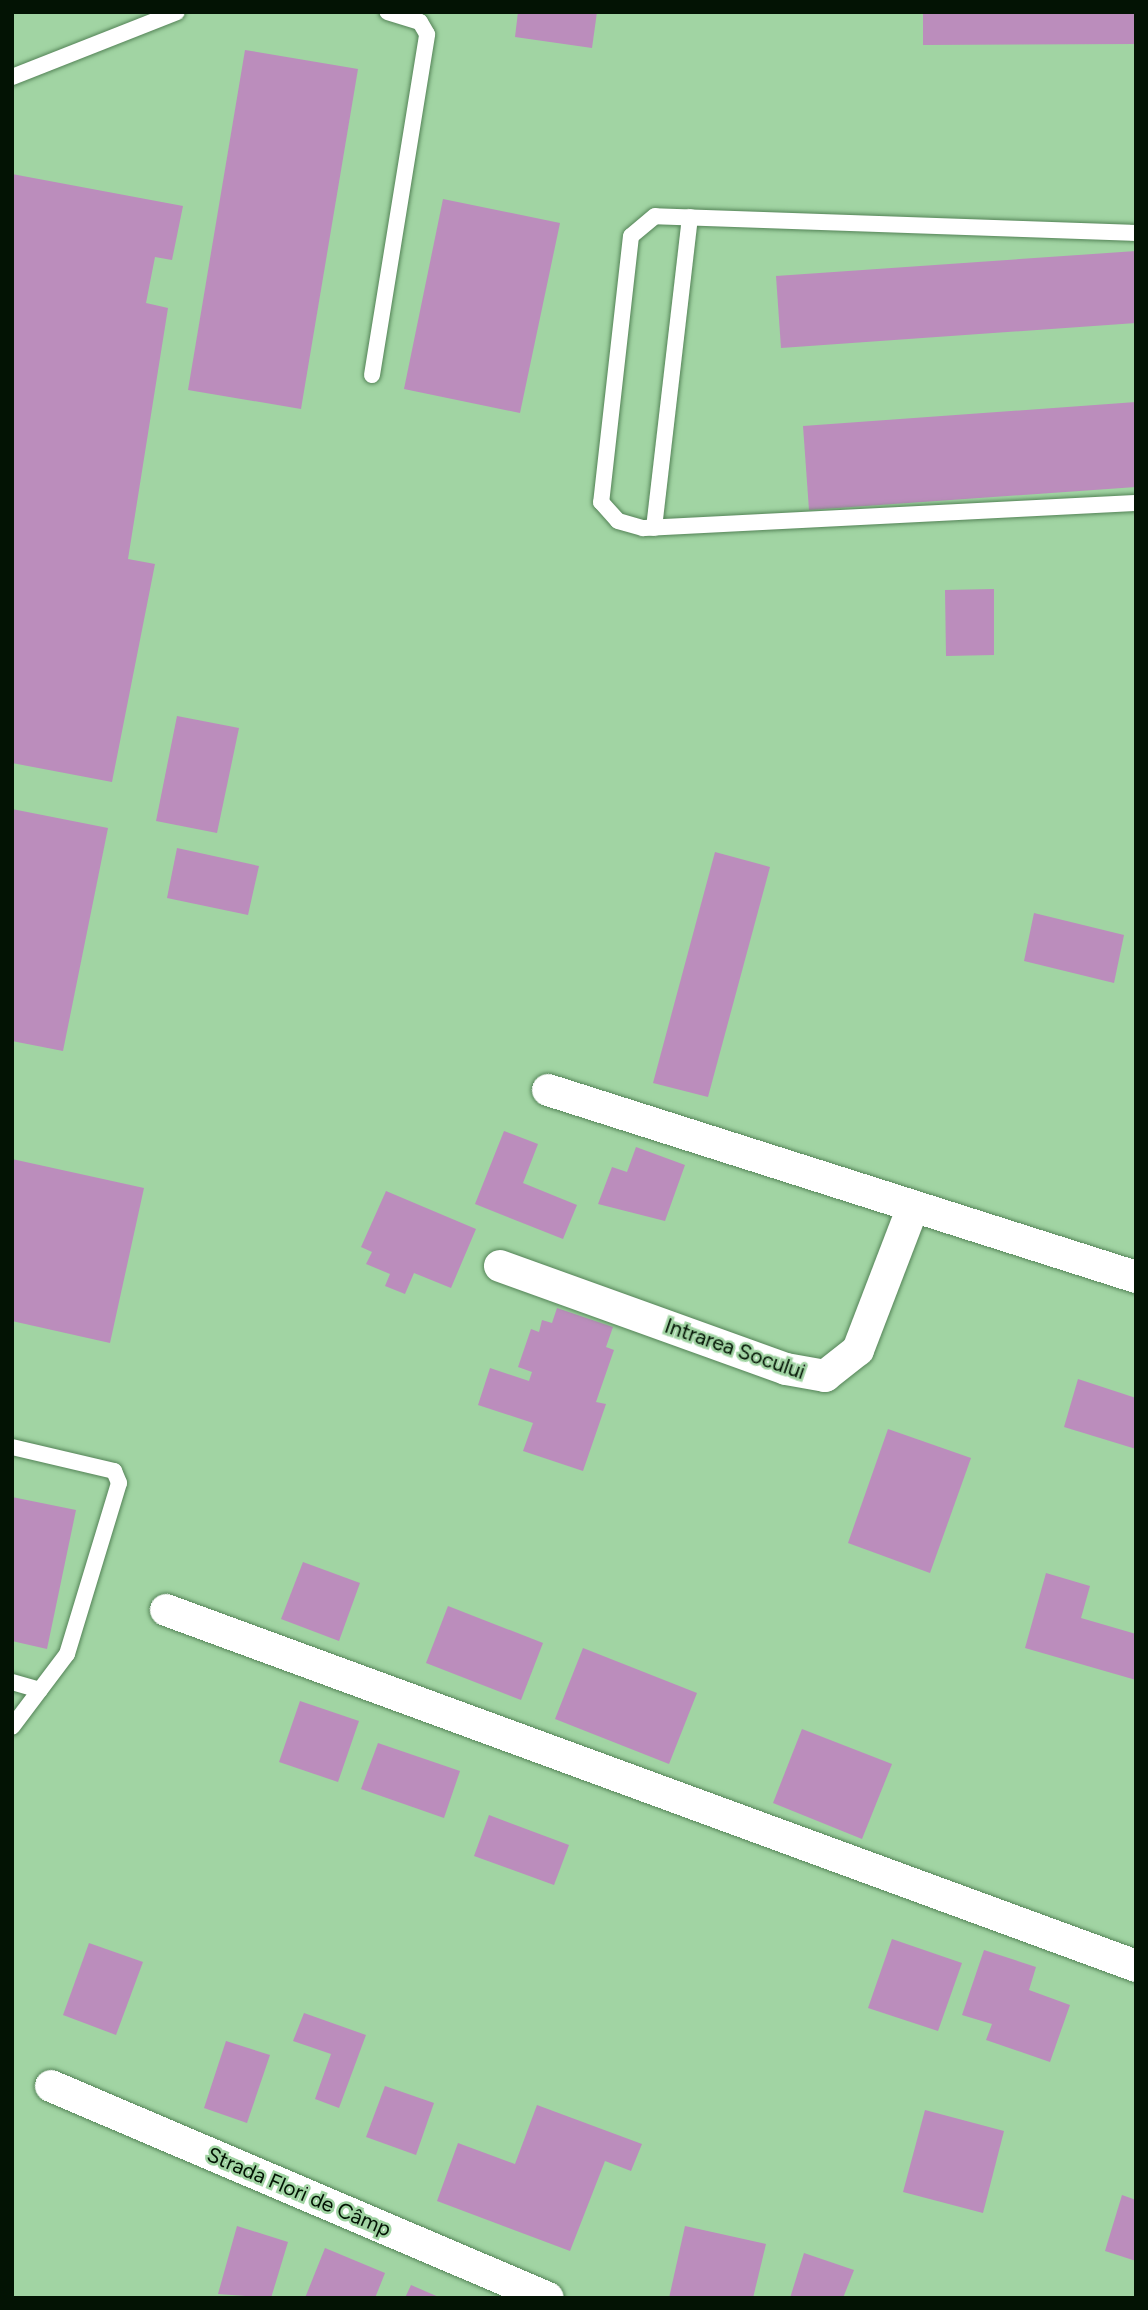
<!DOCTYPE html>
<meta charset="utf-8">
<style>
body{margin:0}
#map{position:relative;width:1148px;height:2310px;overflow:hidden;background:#a1d4a3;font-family:Figtree,sans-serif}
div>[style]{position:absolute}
.building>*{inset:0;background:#bb8dbc}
.roads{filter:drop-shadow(0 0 2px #548357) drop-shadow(0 0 2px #548357)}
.lane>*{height:16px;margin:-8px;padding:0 8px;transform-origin:8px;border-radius:8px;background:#fff}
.street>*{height:32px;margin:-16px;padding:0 16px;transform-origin:16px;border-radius:16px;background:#fff}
span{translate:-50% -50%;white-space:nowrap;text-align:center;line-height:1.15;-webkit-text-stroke:5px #a1d4a3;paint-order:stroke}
.street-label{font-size:21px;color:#031304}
.frame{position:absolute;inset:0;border:14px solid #031304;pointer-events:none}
</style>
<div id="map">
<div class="building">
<div style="clip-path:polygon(518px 12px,597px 12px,592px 48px,515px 37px)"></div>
<div style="clip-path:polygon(923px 12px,1136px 12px,1136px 44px,923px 45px)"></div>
<div style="clip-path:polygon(245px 50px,358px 69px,301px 409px,188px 390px)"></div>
<div style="clip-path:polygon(12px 174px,183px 206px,172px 260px,155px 257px,146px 303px,168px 308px,128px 559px,155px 564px,112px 782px,12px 763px)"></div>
<div style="clip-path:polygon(443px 199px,560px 223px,520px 413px,404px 389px)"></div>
<div style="clip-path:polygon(1136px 251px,1136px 323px,781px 348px,776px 276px)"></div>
<div style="clip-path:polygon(1136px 402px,1136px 487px,809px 510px,803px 426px)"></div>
<div style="clip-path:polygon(994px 589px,994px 655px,946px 656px,945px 590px)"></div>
<div style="clip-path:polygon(177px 716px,239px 728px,217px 833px,156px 821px)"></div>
<div style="clip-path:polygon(12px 809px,108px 828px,63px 1051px,12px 1041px)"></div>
<div style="clip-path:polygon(177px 848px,259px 866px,248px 915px,167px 898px)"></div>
<div style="clip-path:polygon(715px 852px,770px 867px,708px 1097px,653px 1083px)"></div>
<div style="clip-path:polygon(1034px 913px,1124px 935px,1114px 983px,1024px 961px)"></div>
<div style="clip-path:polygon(504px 1131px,538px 1144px,523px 1183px,577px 1205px,563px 1239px,475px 1204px)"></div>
<div style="clip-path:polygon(636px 1147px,685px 1165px,665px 1221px,598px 1204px,612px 1167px,627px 1172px)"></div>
<div style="clip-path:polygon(12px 1159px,144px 1188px,110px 1343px,12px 1321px)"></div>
<div style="clip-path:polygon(386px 1191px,476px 1229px,451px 1288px,414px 1273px,405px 1294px,385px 1286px,390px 1274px,366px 1264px,372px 1252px,361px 1247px)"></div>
<div style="clip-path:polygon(557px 1308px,613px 1327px,606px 1347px,614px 1350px,596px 1402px,606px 1404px,583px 1471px,523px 1451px,533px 1423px,478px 1405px,490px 1368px,529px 1381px,532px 1372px,518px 1367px,531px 1329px,539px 1332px,542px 1320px,552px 1323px)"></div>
<div style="clip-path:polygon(1078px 1379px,1136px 1398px,1136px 1449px,1064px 1427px)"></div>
<div style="clip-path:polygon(888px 1429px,971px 1458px,930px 1573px,848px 1543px)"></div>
<div style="clip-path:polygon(12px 1497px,76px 1510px,47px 1649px,12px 1641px)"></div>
<div style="clip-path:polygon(303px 1562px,360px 1583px,339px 1641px,281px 1619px)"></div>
<div style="clip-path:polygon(1046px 1573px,1090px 1586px,1081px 1618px,1136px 1634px,1136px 1680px,1025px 1648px)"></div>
<div style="clip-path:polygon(448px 1606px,543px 1643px,521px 1700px,426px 1663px)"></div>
<div style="clip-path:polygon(583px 1648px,697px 1693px,669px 1764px,555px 1719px)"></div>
<div style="clip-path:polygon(300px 1701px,359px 1721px,338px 1782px,279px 1762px)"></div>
<div style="clip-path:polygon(802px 1729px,892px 1764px,862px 1839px,773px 1803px)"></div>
<div style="clip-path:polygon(378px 1743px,460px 1771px,444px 1818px,361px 1789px)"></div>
<div style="clip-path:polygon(489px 1815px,569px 1845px,554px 1885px,474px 1856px)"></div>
<div style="clip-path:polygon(892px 1939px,962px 1963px,938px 2031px,868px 2008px)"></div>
<div style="clip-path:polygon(89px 1943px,143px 1962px,116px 2035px,63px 2015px)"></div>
<div style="clip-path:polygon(984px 1950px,1036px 1967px,1029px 1990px,1070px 2005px,1050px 2062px,986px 2040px,992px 2024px,962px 2015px)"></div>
<div style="clip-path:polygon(304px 2013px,366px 2035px,339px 2108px,315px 2099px,331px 2054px,293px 2041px)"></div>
<div style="clip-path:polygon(226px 2041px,270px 2055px,247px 2123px,204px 2108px)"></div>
<div style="clip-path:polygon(385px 2086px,434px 2103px,416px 2155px,366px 2137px)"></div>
<div style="clip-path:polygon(537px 2105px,642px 2144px,631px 2171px,605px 2161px,570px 2251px,437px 2201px,458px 2143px,515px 2164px)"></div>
<div style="clip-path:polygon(925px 2110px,1004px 2131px,983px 2213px,903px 2192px)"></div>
<div style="clip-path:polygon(1122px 2195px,1136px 2200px,1136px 2261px,1105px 2251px)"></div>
<div style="clip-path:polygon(237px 2226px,288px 2242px,271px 2298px,218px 2294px)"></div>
<div style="clip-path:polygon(685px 2226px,766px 2244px,753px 2298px,669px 2298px)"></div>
<div style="clip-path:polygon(325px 2248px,385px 2273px,375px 2298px,305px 2298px)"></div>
<div style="clip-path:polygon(804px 2253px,854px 2270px,843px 2298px,790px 2298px)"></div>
<div style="clip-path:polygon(411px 2285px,441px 2298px,405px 2298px)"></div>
</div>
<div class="roads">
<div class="lane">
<div style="left:12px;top:77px;width:177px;rotate:-21.5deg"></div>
<div style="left:1136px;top:233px;width:481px;rotate:-178deg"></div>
<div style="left:655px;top:216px;width:31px;rotate:140deg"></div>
<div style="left:631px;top:236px;width:268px;rotate:96.4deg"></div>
<div style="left:601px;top:502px;width:25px;rotate:48deg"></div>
<div style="left:618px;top:521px;width:26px;rotate:16deg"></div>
<div style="left:643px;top:528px;width:494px;rotate:-2.9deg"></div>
<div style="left:372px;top:375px;width:345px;rotate:-80.8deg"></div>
<div style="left:427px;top:34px;width:14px;rotate:-120deg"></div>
<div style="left:420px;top:22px;width:34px;rotate:-163deg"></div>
<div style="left:654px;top:528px;width:313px;rotate:-83.4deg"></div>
<div style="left:12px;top:1447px;width:105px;rotate:13.2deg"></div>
<div style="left:114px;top:1471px;width:13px;rotate:67deg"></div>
<div style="left:119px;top:1483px;width:179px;rotate:106.9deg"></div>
<div style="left:67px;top:1654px;width:91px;rotate:127deg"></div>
<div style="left:12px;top:1682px;width:29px;rotate:16deg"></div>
</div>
<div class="street">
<div style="left:548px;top:1090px;width:617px;rotate:17.64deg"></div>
<div style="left:500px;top:1266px;width:304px;rotate:19.8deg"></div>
<div style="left:786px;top:1369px;width:40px;rotate:10deg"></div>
<div style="left:825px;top:1376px;width:42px;rotate:-38.2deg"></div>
<div style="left:858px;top:1350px;width:153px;rotate:-69deg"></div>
<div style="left:166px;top:1610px;width:1033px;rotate:20.15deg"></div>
<div style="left:51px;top:2086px;width:540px;rotate:23.1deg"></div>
</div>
</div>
<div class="street-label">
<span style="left:735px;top:1349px;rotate:19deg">Intrarea Socului</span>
<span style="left:299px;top:2192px;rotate:23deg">Strada Flori de Câmp</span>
</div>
<div class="frame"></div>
</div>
